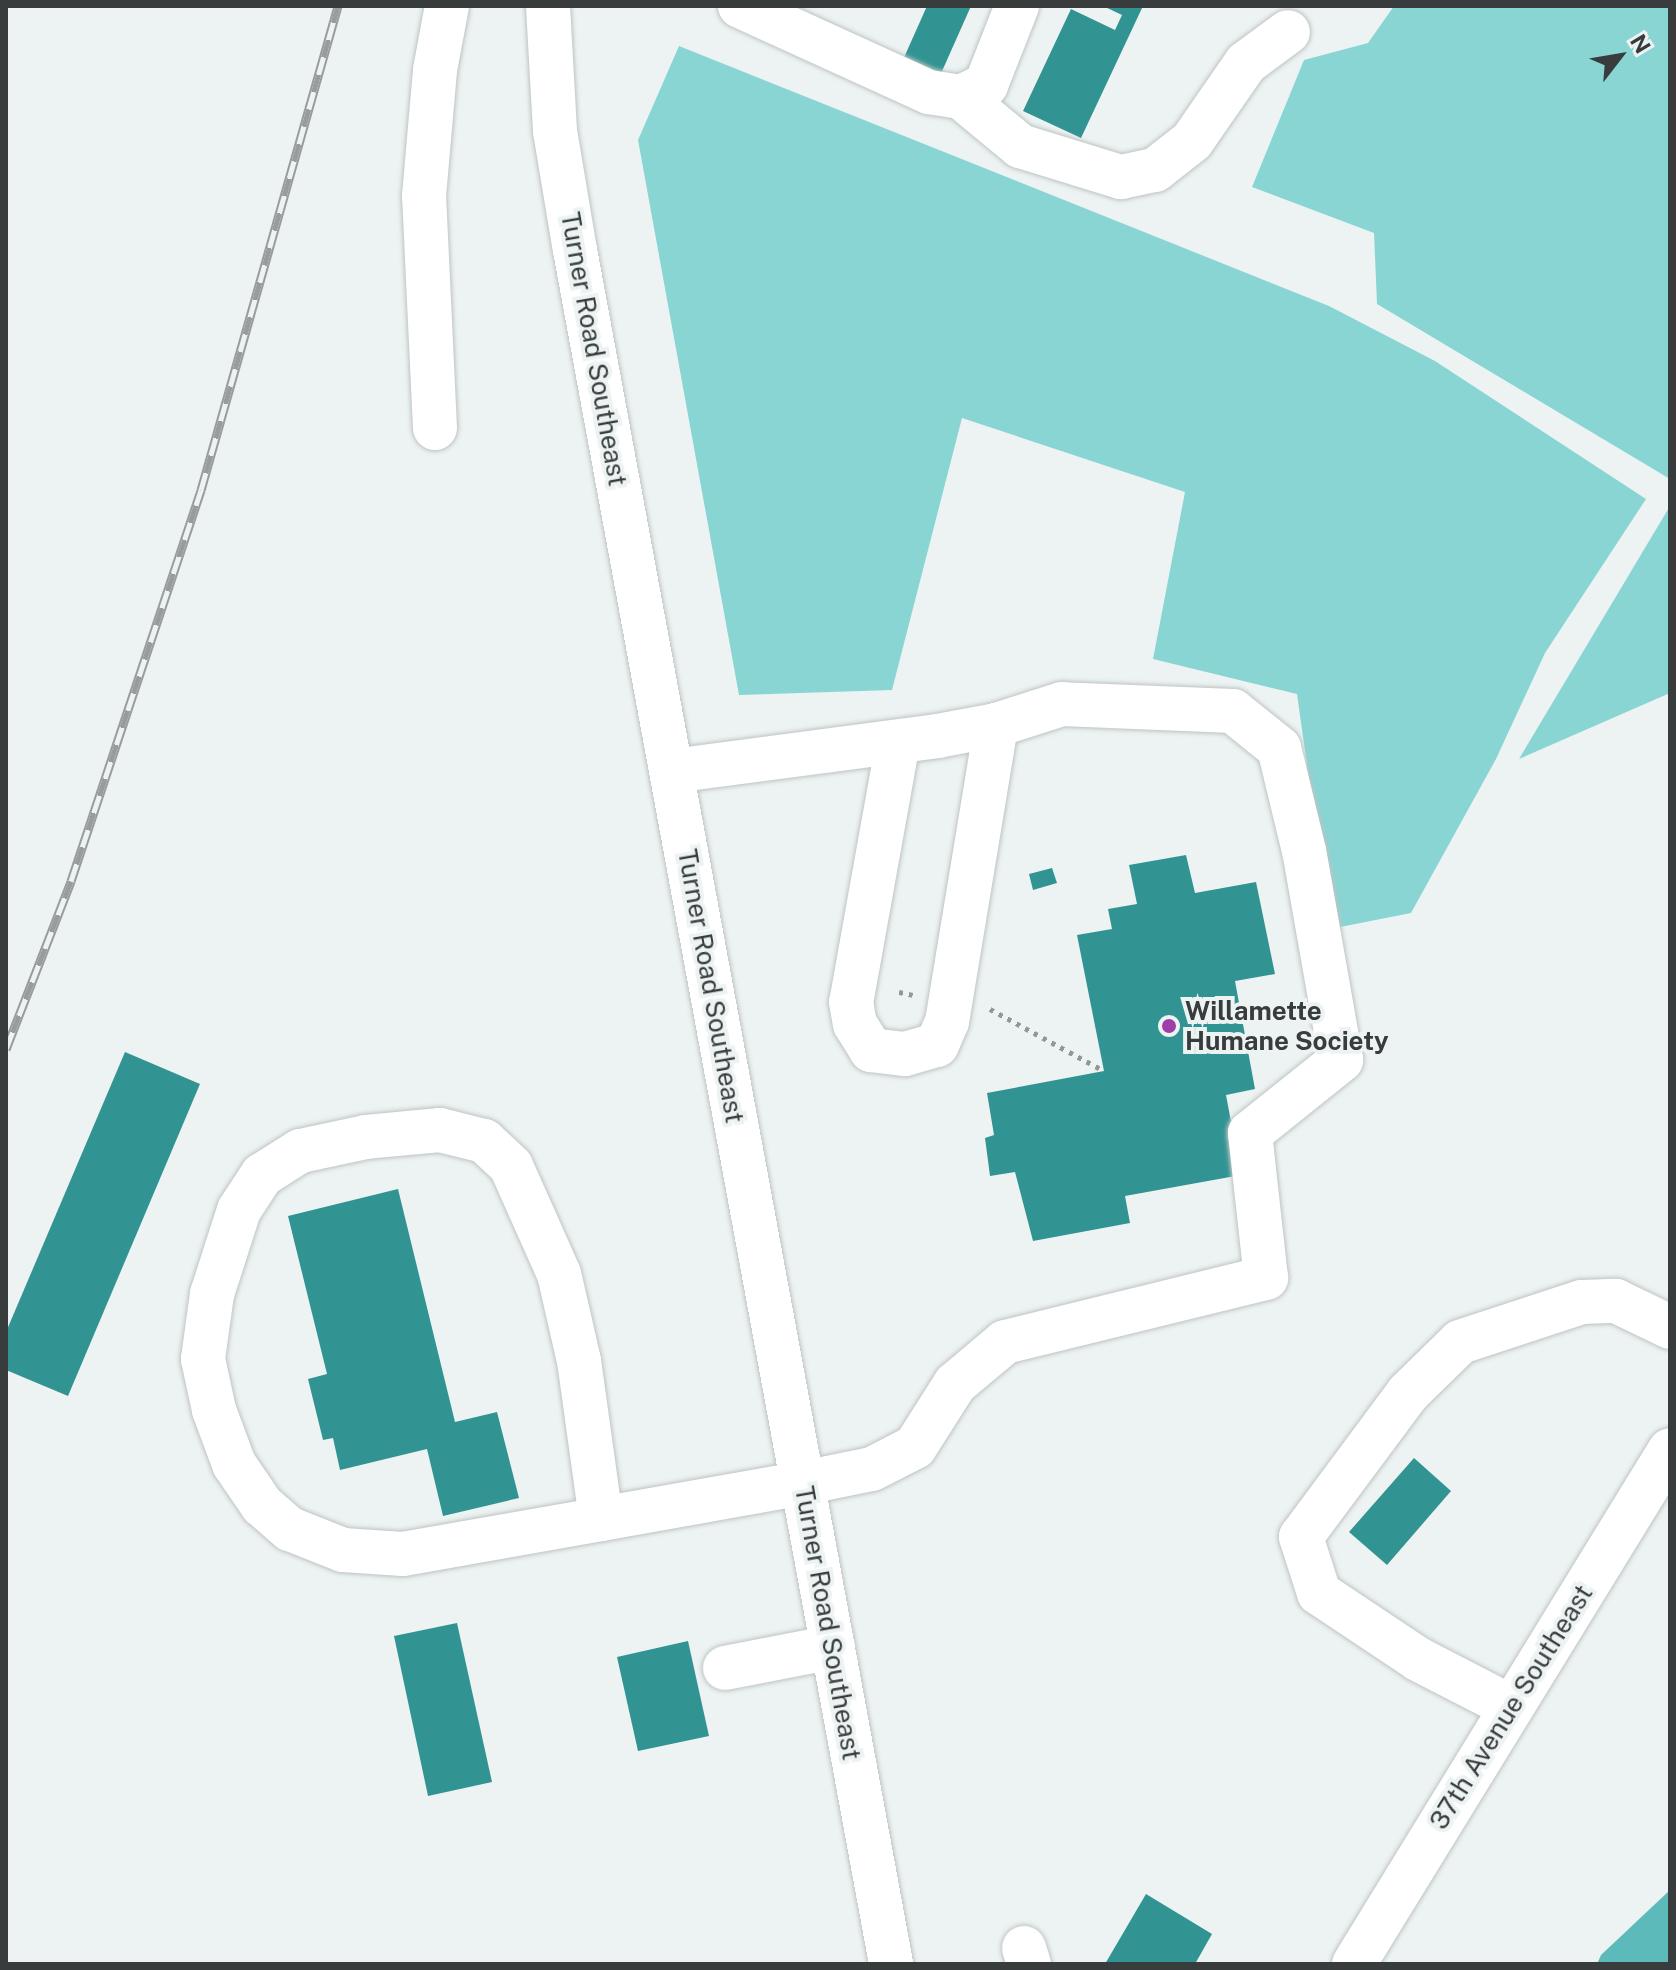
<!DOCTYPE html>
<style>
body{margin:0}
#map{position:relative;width:1676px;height:1970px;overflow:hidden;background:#edf3f3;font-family:"Public Sans",sans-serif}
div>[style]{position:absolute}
.green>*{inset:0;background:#89d5d4}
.water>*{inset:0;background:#5dbaba}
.building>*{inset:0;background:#319493}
.path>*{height:5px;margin-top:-2.5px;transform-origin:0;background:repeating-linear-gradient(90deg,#929797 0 4px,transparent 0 10px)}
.roads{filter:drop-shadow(0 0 2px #bec4c4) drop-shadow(0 0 2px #bec4c4)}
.minor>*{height:44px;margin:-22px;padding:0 22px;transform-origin:22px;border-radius:22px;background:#fff}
.major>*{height:44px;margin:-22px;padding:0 22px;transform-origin:22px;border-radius:22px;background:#fff}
.rail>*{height:9px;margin-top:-4.5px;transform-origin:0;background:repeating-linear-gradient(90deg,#edf3f3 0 18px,#989c9c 0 36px);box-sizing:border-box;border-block:2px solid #989c9c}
.dots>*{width:22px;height:22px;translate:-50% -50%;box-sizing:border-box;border:4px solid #edf3f3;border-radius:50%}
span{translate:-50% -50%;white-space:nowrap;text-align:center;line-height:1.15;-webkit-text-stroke:8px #edf3f3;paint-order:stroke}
.street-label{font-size:26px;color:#393c3c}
.poi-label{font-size:26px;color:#393c3c;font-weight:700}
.left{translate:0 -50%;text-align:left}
.frame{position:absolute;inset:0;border:8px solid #393c3c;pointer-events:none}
.north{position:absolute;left:1580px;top:16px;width:80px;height:80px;-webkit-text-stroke:6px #edf3f3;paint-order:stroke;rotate:59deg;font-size:22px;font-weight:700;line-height:32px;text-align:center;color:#393c3c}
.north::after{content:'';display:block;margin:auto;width:28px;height:36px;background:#393c3c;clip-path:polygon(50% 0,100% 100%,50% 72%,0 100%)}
</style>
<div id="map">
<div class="green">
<div style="clip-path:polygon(1394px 6px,1670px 6px,1670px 479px,1377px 304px,1374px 233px,1252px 187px,1304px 60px,1368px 43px)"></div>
<div style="clip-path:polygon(679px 46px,1329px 306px,1435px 361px,1646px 499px,1545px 653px,1496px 759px,1411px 913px,1330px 929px,1297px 694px,1153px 659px,1185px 492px,962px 418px,892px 690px,739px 695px,638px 140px)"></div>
<div style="clip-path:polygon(1670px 506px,1670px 693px,1519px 759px)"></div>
</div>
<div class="water">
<div style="clip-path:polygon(1670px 1890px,1670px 1964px,1597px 1964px,1601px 1955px)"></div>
</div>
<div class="building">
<div style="clip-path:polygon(927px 6px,971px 6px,939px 78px,902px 62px)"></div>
<div style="clip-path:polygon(1103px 6px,1143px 6px,1081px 138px,1023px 111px,1071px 9px,1115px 30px,1122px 15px)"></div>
<div style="clip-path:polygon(1186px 855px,1195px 893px,1256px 882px,1275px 974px,1235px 981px,1255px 1089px,1226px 1095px,1241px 1175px,1125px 1196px,1130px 1223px,1033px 1241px,1015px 1172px,990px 1176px,985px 1138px,994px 1135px,987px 1093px,1104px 1071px,1077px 935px,1112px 929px,1108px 909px,1137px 904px,1129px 865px)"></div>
<div style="clip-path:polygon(1052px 868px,1057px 883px,1033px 890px,1029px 874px)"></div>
<div style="clip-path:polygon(125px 1052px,200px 1084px,68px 1396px,6px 1370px,6px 1332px)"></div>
<div style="clip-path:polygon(398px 1189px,455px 1422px,497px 1412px,519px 1498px,443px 1516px,427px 1449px,340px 1470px,333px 1438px,323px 1440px,308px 1379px,327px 1374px,288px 1216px)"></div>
<div style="clip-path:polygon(1414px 1458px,1451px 1491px,1387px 1565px,1349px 1532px)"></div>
<div style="clip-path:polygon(457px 1623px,492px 1782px,428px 1796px,394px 1636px)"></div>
<div style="clip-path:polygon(688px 1641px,709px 1736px,638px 1751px,617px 1657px)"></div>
<div style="clip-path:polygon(1146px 1894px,1212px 1934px,1195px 1964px,1105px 1964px)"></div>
</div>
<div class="path">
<div style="left:899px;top:992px;width:14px;rotate:12deg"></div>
<div style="left:990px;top:1009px;width:130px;rotate:28.5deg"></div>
</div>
<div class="roads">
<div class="minor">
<div style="left:740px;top:6px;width:208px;rotate:24.5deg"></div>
<div style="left:929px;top:92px;width:32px;rotate:9deg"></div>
<div style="left:961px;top:97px;width:28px;rotate:-26deg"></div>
<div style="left:986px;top:85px;width:85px;rotate:-68.6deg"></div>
<div style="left:961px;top:97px;width:77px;rotate:39.7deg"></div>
<div style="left:1020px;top:146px;width:106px;rotate:17.1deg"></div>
<div style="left:1121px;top:177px;width:35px;rotate:-12deg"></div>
<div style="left:1155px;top:170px;width:47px;rotate:-38.1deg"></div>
<div style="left:1192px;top:141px;width:95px;rotate:-55.3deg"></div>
<div style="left:1246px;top:63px;width:52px;rotate:-36.4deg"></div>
<div style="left:435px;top:428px;width:232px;rotate:-92.7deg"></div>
<div style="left:424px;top:196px;width:126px;rotate:-85deg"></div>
<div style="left:435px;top:70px;width:65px;rotate:-79.4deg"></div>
<div style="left:898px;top:742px;width:264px;rotate:100.2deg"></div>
<div style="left:851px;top:1002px;width:22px;rotate:80deg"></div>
<div style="left:855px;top:1024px;width:31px;rotate:58deg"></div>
<div style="left:871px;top:1050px;width:34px;rotate:7deg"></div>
<div style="left:905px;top:1054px;width:33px;rotate:-16deg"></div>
<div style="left:937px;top:1045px;width:25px;rotate:-67deg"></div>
<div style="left:947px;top:1022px;width:301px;rotate:-80.6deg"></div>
<div style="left:601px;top:1519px;width:160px;rotate:-97.9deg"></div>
<div style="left:579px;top:1361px;width:89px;rotate:-102.9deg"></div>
<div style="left:559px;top:1274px;width:118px;rotate:-114deg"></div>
<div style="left:511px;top:1166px;width:37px;rotate:-137deg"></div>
<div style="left:484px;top:1141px;width:45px;rotate:-166deg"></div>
<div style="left:440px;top:1130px;width:74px;rotate:174.6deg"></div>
<div style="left:366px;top:1137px;width:67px;rotate:168deg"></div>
<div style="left:300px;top:1151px;width:45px;rotate:147.7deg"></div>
<div style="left:262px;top:1175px;width:42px;rotate:123.3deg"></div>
<div style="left:239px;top:1210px;width:88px;rotate:107.8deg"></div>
<div style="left:212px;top:1294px;width:66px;rotate:97.9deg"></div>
<div style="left:203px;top:1359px;width:52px;rotate:77.8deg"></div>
<div style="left:214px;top:1410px;width:58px;rotate:69.7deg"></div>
<div style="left:234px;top:1464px;width:50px;rotate:55.7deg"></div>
<div style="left:262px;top:1505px;width:37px;rotate:41deg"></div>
<div style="left:290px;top:1529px;width:57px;rotate:21.6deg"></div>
<div style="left:343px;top:1550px;width:60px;rotate:3.8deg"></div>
<div style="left:403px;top:1554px;width:201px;rotate:-10deg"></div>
<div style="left:601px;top:1519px;width:205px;rotate:-10.1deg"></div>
<div style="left:803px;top:1483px;width:70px;rotate:-11.5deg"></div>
<div style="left:872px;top:1469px;width:48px;rotate:-27.1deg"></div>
<div style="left:915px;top:1447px;width:75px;rotate:-57.6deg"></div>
<div style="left:955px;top:1384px;width:65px;rotate:-40deg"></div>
<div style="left:1005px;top:1342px;width:269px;rotate:-13.8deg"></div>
<div style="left:1266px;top:1278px;width:146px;rotate:-96.3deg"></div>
<div style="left:1250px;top:1133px;width:117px;rotate:-38.7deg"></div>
<div style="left:1341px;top:1060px;width:212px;rotate:-100deg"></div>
<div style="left:1304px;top:851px;width:106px;rotate:-103.6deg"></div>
<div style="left:1279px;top:748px;width:59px;rotate:-141.2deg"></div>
<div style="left:1233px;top:711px;width:171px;rotate:-177.7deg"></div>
<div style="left:1062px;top:704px;width:69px;rotate:162.3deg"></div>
<div style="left:996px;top:725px;width:59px;rotate:169.3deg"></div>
<div style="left:938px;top:736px;width:269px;rotate:172.5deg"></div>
<div style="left:725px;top:1668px;width:110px;rotate:-11deg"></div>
<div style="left:1511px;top:1707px;width:105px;rotate:-152.7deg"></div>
<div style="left:1418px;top:1659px;width:119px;rotate:-146.3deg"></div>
<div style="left:1319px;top:1593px;width:59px;rotate:-107.8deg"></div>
<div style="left:1301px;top:1537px;width:179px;rotate:-53.4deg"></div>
<div style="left:1408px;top:1393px;width:73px;rotate:-44.4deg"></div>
<div style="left:1460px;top:1342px;width:128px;rotate:-18.2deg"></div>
<div style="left:1582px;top:1302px;width:34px;rotate:-2deg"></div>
<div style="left:1616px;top:1301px;width:60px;rotate:25.7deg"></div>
<div style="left:1024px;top:1948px;width:17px;rotate:73deg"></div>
<div style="left:1354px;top:1964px;width:603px;rotate:-58.42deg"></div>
</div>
<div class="major">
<div style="left:548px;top:6px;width:125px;rotate:86.8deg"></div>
<div style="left:555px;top:131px;width:121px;rotate:80.5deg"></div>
<div style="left:575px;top:250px;width:1743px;rotate:79.55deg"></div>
</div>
</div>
<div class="rail">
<div style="left:6px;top:1049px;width:180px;rotate:-68.8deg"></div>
<div style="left:71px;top:881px;width:412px;rotate:-71.6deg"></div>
<div style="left:201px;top:490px;width:503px;rotate:-74.2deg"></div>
</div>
<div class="dots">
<div style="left:1169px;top:1026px;background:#9e3ea7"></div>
</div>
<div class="street-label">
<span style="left:594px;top:349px;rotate:80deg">Turner Road Southeast</span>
<span style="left:711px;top:986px;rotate:80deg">Turner Road Southeast</span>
<span style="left:828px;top:1623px;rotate:80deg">Turner Road Southeast</span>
<span style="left:1511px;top:1707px;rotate:-58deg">37th Avenue Southeast</span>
</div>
<div class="poi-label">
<span class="left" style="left:1185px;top:1026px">Willamette<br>Humane Society</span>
</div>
<div class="frame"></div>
<div class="north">N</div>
</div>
